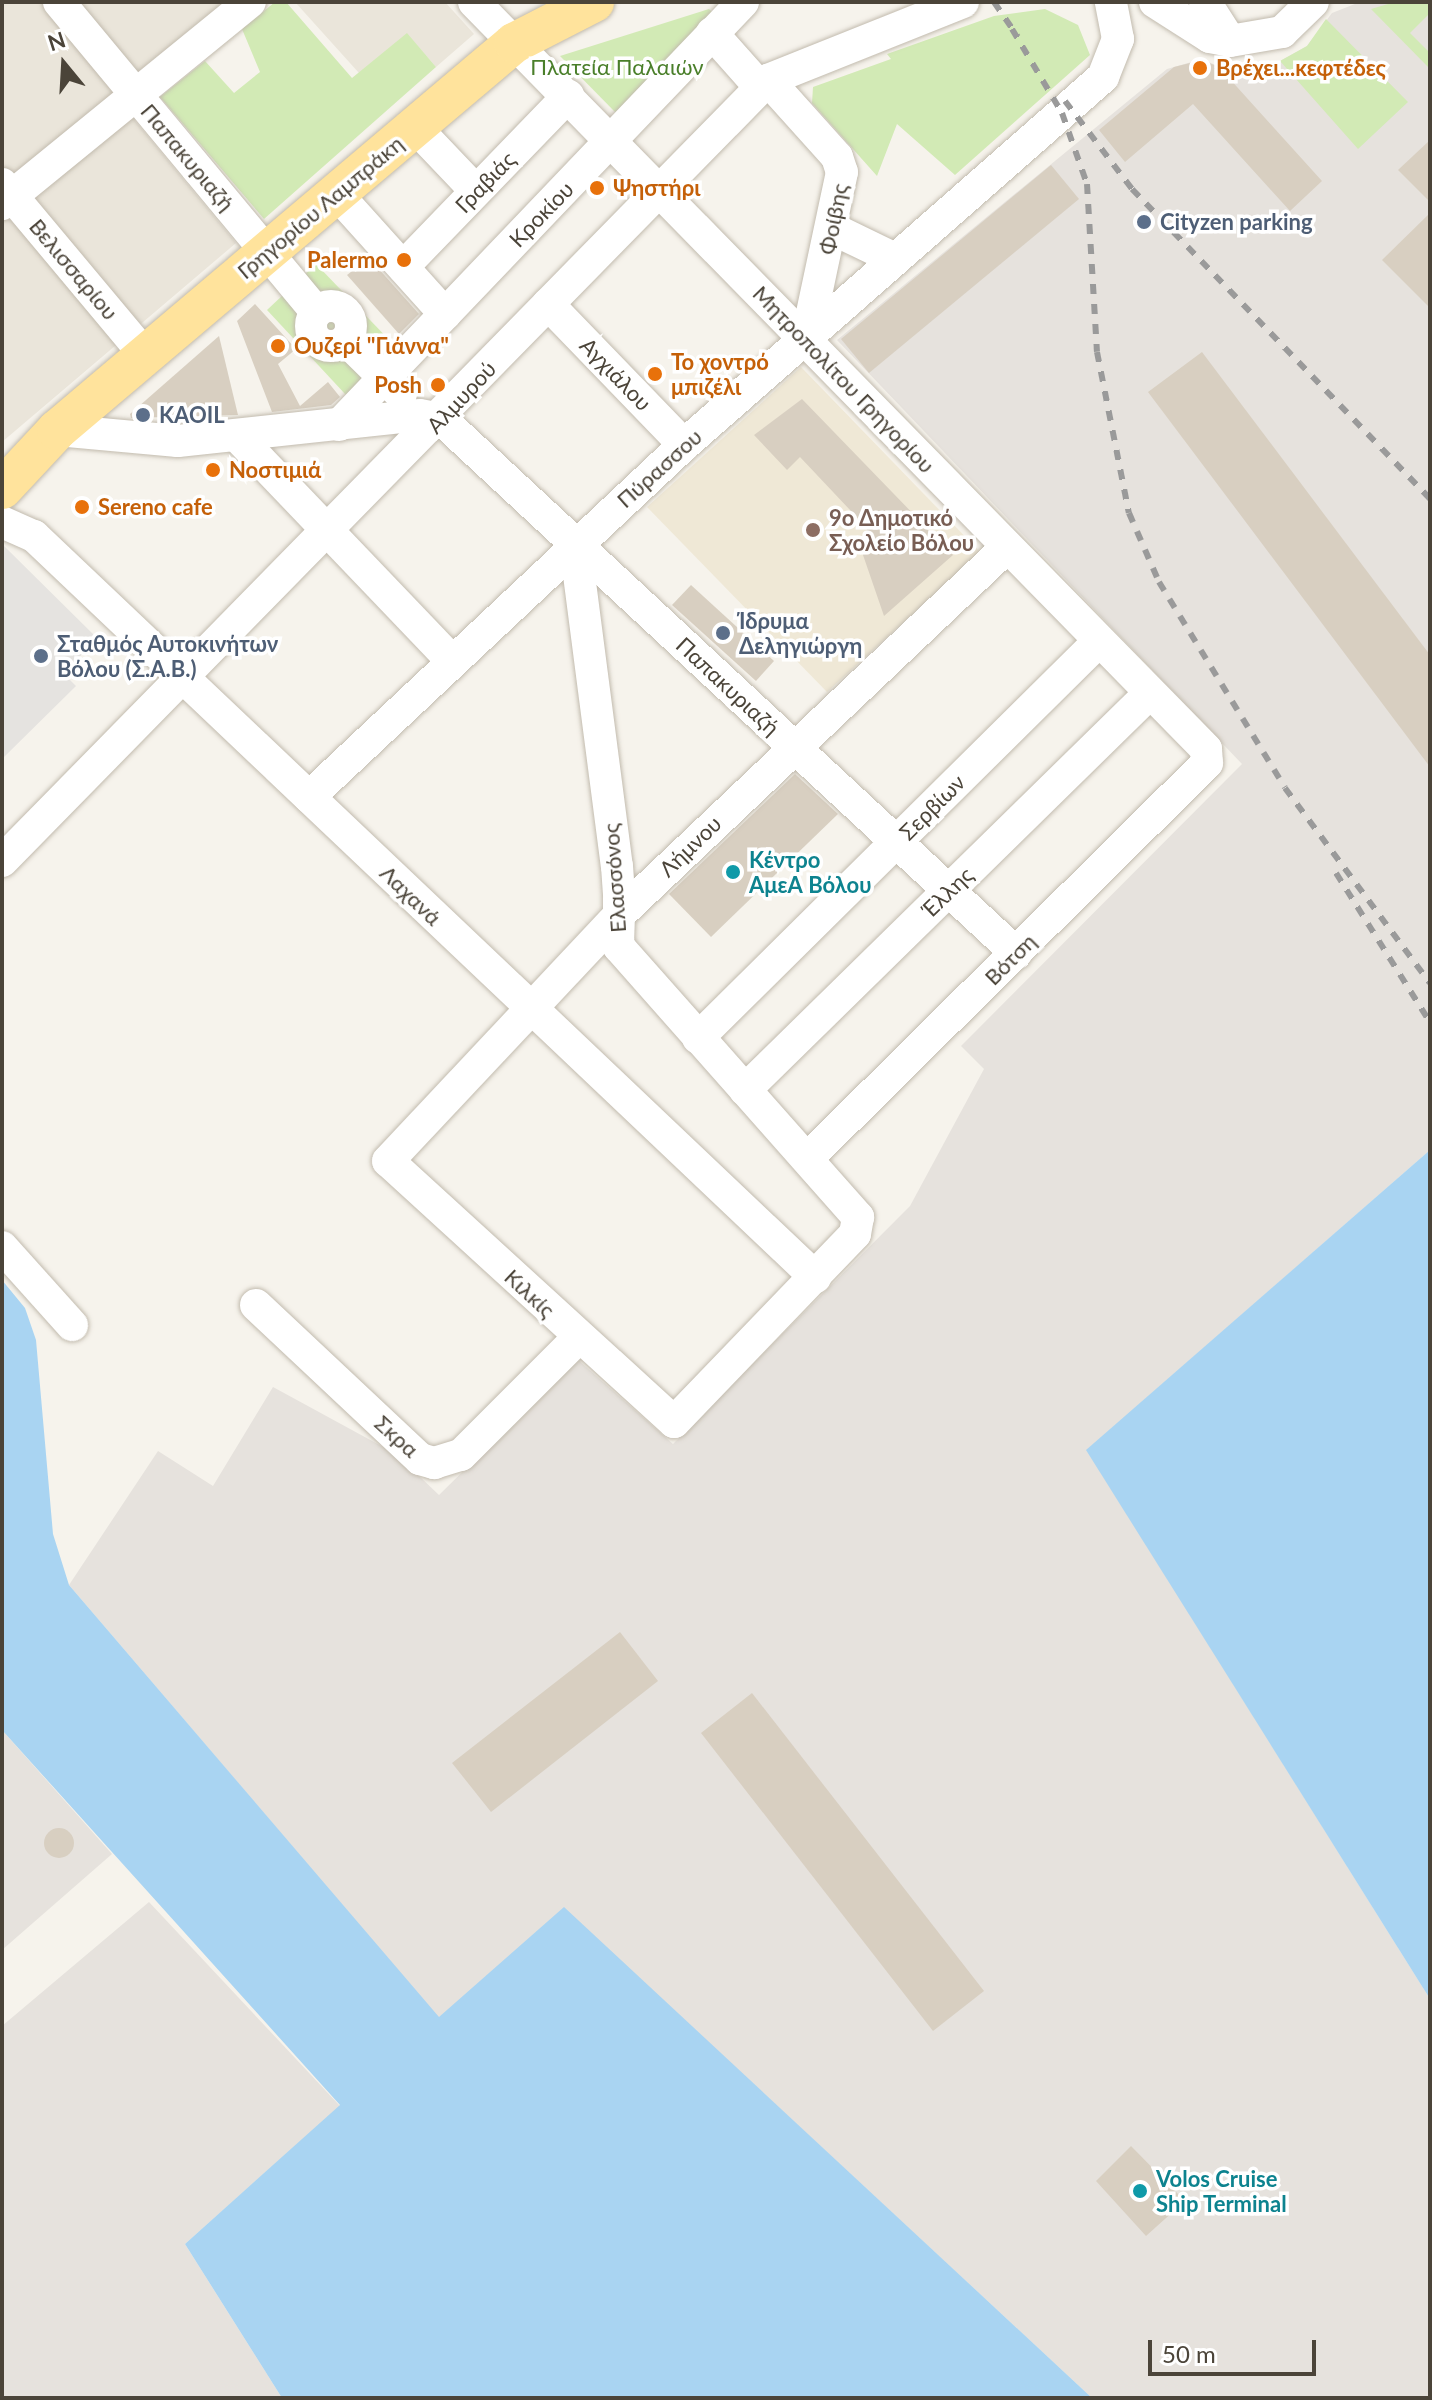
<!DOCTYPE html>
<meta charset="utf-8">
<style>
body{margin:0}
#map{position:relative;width:1432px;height:2400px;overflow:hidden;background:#f6f3ec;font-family:Lato,sans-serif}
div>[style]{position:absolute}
.residential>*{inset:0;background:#eae5da}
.industrial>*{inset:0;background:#e6e2dd}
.education>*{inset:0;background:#efe8d6}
.green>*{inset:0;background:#d2eab5}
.parking>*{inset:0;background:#e5e3e0}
.water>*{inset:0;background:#a9d4f2}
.building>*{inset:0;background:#d8cfc1}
.round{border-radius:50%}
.roads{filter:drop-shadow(0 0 2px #c2bbae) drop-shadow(0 0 2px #c2bbae)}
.minor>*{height:32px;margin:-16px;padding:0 16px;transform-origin:16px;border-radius:16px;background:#fff}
.minor>.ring{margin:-16px;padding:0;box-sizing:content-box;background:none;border:32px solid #fff;border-radius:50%}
.major>*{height:40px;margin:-20px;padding:0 20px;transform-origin:20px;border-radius:20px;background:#ffe39c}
.rail>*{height:6px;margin-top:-3px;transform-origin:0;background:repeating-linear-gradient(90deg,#9a9a9a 0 10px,transparent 0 20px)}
.dots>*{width:22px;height:22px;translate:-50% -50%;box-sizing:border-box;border:4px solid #fff;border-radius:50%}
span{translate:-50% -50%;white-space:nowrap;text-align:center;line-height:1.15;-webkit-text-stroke:7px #fff;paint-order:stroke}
.park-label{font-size:22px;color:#4a7f2a}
.food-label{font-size:22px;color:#c56008;font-weight:700}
.left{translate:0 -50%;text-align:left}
.right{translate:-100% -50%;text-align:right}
.street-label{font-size:22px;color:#4b4439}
.service-label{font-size:22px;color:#4e5e75;font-weight:700}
.education-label{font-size:22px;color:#785e54;font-weight:700}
.culture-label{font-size:22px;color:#0d838f;font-weight:700}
.frame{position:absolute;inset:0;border:4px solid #4b4439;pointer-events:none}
.north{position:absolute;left:24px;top:24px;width:80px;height:80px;-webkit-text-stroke:6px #fff;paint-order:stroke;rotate:342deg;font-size:22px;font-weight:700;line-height:32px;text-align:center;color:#4b4439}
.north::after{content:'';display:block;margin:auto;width:28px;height:36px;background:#4b4439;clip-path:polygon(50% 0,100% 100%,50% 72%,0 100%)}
.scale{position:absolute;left:1148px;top:2340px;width:168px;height:36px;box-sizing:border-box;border:4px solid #4b4439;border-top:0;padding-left:10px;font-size:24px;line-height:28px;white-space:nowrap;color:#4b4439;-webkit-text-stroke:6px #fff;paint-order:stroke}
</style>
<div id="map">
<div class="residential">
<div style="clip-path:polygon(2px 2px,224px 2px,112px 93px,236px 243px,2px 442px)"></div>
<div style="clip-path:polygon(295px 2px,445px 2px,474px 34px,436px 67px,407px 34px,359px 73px)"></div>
</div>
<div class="industrial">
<div style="clip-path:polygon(1360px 2px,1430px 2px,1430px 1150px,1087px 1450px,1430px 1999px,1430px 2398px,1092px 2398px,564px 1908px,439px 2018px,69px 1585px,158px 1451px,213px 1486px,273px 1387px,396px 1454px,439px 1495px,577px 1359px,673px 1444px,910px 1206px,984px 1069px,961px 1046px,1242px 764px,837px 340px,1167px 69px,1202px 59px,1220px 67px,1280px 61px,1307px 46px,1332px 13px)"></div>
<div style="clip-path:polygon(2px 1730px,112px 1854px,2px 1950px)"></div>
<div style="clip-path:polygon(149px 1902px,340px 2106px,185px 2244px,282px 2398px,2px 2398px,2px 2026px)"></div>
</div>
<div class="education">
<div style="clip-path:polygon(801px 367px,980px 552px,827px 692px,647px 507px)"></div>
</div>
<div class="green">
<div style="clip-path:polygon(275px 2px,286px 2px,352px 78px,407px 33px,436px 67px,264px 219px,160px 97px,205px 61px,234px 93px,260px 72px,242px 29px)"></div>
<div style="clip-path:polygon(1395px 2px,1430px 2px,1430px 13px,1410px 33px,1430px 53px,1430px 69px,1371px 9px)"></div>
<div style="clip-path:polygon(709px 9px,715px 15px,616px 113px,560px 56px)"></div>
<div style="clip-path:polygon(1045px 9px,1078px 25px,1090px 55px,955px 175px,897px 124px,877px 176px,812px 103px,813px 87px,891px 59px,887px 54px,994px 16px)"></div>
<div style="clip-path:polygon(1326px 19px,1408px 102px,1358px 149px,1280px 61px,1307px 46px)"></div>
<div style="clip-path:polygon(316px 264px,396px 347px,346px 395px,267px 310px)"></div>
</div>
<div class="parking">
<div style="clip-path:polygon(2px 544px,98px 639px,63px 673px,76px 686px,2px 759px)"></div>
</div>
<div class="water">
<div style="clip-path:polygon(1430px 1150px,1430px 1999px,1086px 1450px)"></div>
<div style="clip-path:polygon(2px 1280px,25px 1308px,36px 1340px,53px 1534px,69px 1585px,439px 2017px,564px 1907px,1092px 2398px,282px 2398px,185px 2244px,340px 2105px,2px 1730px)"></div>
</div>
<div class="building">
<div style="clip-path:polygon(1202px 60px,1219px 67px,1322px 181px,1290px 211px,1193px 104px,1125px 162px,1099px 130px,1174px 67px)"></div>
<div style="clip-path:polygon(1430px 140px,1430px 202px,1398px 170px)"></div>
<div style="clip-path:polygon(1051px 165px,1079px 199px,869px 373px,841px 339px)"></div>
<div style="clip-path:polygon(1430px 213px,1430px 308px,1382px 260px)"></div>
<div style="clip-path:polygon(369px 258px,419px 314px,399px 334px,347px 275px)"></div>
<div style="clip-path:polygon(255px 304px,296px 349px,278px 364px,300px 406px,328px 382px,340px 397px,331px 405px,272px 412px,237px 321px)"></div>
<div style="clip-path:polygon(219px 336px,238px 415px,131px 418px,130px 414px)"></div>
<div style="clip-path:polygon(1202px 352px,1430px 655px,1430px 767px,1148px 392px)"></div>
<div style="clip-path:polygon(802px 399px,953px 555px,884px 616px,863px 555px,867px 528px,800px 457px,787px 470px,754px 435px)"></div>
<div style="clip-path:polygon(691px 585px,774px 661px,756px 681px,672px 605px)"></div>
<div style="clip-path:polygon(795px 774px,838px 814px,711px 937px,669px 894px)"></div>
<div style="clip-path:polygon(620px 1632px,658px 1681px,491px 1812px,452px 1763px)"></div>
<div style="clip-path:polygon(752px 1693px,984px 1991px,933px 2031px,701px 1733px)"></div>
<div class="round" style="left:44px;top:1828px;width:30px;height:30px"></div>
<div style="clip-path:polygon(1131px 2146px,1185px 2201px,1146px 2236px,1096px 2181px)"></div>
</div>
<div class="roads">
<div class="minor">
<div style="left:59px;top:2px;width:403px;rotate:50.3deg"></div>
<div style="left:474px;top:2px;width:1046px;rotate:45.58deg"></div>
<div style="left:1206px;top:749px;width:14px;rotate:86deg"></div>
<div style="left:1207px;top:763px;width:561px;rotate:135.29deg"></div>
<div style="left:1155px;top:2px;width:65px;rotate:32.5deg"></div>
<div style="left:1210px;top:37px;width:20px;rotate:11deg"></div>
<div style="left:1230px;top:41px;width:53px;rotate:-9.8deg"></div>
<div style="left:1282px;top:32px;width:43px;rotate:-44.1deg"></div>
<div style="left:1205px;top:2px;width:46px;rotate:57.3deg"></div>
<div style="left:712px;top:33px;width:72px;rotate:48.4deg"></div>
<div style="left:768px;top:80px;width:103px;rotate:48.1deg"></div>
<div style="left:837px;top:157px;width:16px;rotate:72deg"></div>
<div style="left:842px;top:172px;width:168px;rotate:102deg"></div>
<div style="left:415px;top:127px;width:88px;rotate:46.4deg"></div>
<div style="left:2px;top:184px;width:223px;rotate:50.1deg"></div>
<div style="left:336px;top:193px;width:163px;rotate:48deg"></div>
<div style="left:2px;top:204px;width:320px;rotate:-39.2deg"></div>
<div style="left:833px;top:229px;width:67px;rotate:25.8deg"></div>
<div style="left:403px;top:267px;width:238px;rotate:-46deg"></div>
<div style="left:548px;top:304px;width:196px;rotate:46deg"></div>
<div class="ring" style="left:311px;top:306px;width:8px;height:8px"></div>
<div style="left:346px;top:340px;width:77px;rotate:44.5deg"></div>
<div style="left:339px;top:425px;width:585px;rotate:-46.32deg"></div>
<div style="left:57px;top:430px;width:121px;rotate:5.2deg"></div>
<div style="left:178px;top:441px;width:243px;rotate:-6.1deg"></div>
<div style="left:420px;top:415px;width:21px;rotate:11deg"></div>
<div style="left:441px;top:419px;width:785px;rotate:42.88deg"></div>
<div style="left:239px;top:438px;width:307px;rotate:46.3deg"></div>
<div style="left:2px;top:522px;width:35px;rotate:24deg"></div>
<div style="left:34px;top:536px;width:1077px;rotate:43.49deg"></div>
<div style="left:575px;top:544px;width:325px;rotate:82.6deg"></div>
<div style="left:617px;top:866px;width:32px;rotate:86deg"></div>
<div style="left:619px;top:898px;width:17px;rotate:90deg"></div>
<div style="left:619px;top:915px;width:23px;rotate:92deg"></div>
<div style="left:618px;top:938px;width:9px;rotate:84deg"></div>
<div style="left:619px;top:947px;width:361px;rotate:48.5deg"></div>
<div style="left:858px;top:1217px;width:17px;rotate:100deg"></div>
<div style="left:855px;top:1234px;width:261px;rotate:133.9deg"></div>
<div style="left:674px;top:1422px;width:387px;rotate:-137.6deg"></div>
<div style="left:388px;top:1161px;width:337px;rotate:-46.8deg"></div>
<div style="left:619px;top:915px;width:535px;rotate:-43.48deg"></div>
<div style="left:309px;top:797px;width:514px;rotate:-43.19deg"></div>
<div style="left:684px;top:445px;width:558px;rotate:-41.29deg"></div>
<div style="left:1103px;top:77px;width:41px;rotate:-68.5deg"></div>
<div style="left:1118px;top:39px;width:38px;rotate:-101deg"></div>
<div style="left:2px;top:861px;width:1094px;rotate:-45.56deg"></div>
<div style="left:768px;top:80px;width:210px;rotate:-21.8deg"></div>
<div style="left:698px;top:1038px;width:563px;rotate:-44.71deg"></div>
<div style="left:745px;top:1090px;width:564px;rotate:-44.43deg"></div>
<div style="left:2px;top:1247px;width:105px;rotate:48.1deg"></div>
<div style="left:256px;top:1305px;width:225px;rotate:43.2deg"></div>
<div style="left:420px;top:1459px;width:15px;rotate:16deg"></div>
<div style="left:434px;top:1463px;width:28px;rotate:-17deg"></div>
<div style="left:461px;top:1455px;width:165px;rotate:-45deg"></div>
</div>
<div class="major">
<div style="left:2px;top:489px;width:81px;rotate:-47deg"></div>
<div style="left:57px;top:430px;width:599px;rotate:-40.26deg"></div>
<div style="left:514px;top:43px;width:90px;rotate:-27.1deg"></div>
</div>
</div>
<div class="rail">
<div style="left:994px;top:2px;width:42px;rotate:55.6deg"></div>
<div style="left:1012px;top:29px;width:98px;rotate:59.2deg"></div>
<div style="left:1062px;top:113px;width:75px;rotate:70.6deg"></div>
<div style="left:1087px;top:184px;width:168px;rotate:86.6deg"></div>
<div style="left:1097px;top:352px;width:164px;rotate:78.8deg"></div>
<div style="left:1129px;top:513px;width:75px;rotate:66.5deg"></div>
<div style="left:1159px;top:582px;width:241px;rotate:58.5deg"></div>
<div style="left:1285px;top:788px;width:243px;rotate:53.4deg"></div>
<div style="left:1065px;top:101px;width:111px;rotate:52.7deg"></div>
<div style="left:1132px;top:189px;width:430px;rotate:46.1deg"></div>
<div style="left:1336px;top:873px;width:176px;rotate:57.8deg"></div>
</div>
<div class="dots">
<div style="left:1200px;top:68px;background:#e8710a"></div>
<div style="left:597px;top:188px;background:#e8710a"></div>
<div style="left:1144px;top:222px;background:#5c6f8a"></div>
<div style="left:404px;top:260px;background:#e8710a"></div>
<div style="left:278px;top:346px;background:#e8710a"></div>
<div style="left:655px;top:374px;background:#e8710a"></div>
<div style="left:438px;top:385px;background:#e8710a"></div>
<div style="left:143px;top:415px;background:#5c6f8a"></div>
<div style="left:213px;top:470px;background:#e8710a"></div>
<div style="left:82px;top:507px;background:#e8710a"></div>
<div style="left:813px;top:530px;background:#8d6e63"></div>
<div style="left:723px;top:633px;background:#5c6f8a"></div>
<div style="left:41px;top:656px;background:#5c6f8a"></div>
<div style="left:733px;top:872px;background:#0f9aa8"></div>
<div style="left:1140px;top:2191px;background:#0f9aa8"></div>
</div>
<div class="park-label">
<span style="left:617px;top:67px">Πλατεία Παλαιών</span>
</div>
<div class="food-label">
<span class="left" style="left:1216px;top:68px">Βρέχει...κεφτέδες</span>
<span class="left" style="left:613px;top:188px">Ψηστήρι</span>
<span class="right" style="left:388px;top:260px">Palermo</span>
<span class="left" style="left:294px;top:346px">Ουζερί "Γιάννα"</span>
<span class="left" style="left:671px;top:374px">Το χοντρό<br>μπιζέλι</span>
<span class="right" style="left:422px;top:385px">Posh</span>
<span class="left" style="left:229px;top:470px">Νοστιμιά</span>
<span class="left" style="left:98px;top:507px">Sereno cafe</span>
</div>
<div class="street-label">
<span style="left:188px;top:157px;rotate:50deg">Παπακυριαζή</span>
<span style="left:485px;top:182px;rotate:-46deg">Γραβιάς</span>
<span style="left:320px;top:207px;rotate:-40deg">Γρηγορίου Λαμπράκη</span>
<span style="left:541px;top:214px;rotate:-46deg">Κροκίου</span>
<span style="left:833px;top:219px;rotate:-79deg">Φοίβης</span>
<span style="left:74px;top:269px;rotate:50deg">Βελισσαρίου</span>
<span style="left:616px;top:374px;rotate:46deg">Αγχιάλου</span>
<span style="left:844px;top:379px;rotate:46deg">Μητροπολίτου Γρηγορίου</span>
<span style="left:461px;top:397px;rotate:-47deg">Αλμυρού</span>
<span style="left:659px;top:468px;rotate:-42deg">Πύρασσου</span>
<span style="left:728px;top:686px;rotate:43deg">Παπακυριαζή</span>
<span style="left:932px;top:807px;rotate:-45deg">Σερβίων</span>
<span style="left:690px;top:846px;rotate:-44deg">Λήμνου</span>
<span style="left:614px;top:878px;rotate:-94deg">Ελασσόνος</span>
<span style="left:947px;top:892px;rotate:-44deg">Έλλης</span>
<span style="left:411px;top:895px;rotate:44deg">Λαχανά</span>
<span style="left:1010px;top:959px;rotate:-45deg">Βότση</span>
<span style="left:530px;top:1293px;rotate:43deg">Κιλκίς</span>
<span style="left:397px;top:1436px;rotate:42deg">Σκρα</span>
</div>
<div class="service-label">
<span class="left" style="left:1160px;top:222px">Cityzen parking</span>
<span class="left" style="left:159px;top:415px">KAOIL</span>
<span class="left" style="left:739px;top:633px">Ίδρυμα<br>Δεληγιώργη</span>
<span class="left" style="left:57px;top:656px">Σταθμός Αυτοκινήτων<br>Βόλου (Σ.Α.Β.)</span>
</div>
<div class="education-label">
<span class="left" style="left:829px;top:530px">9ο Δημοτικό<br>Σχολείο Βόλου</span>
</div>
<div class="culture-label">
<span class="left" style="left:749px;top:872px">Κέντρο<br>ΑμεΑ Βόλου</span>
<span class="left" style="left:1156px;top:2191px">Volos Cruise<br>Ship Terminal</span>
</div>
<div class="frame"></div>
<div class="north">N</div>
<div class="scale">50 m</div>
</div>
